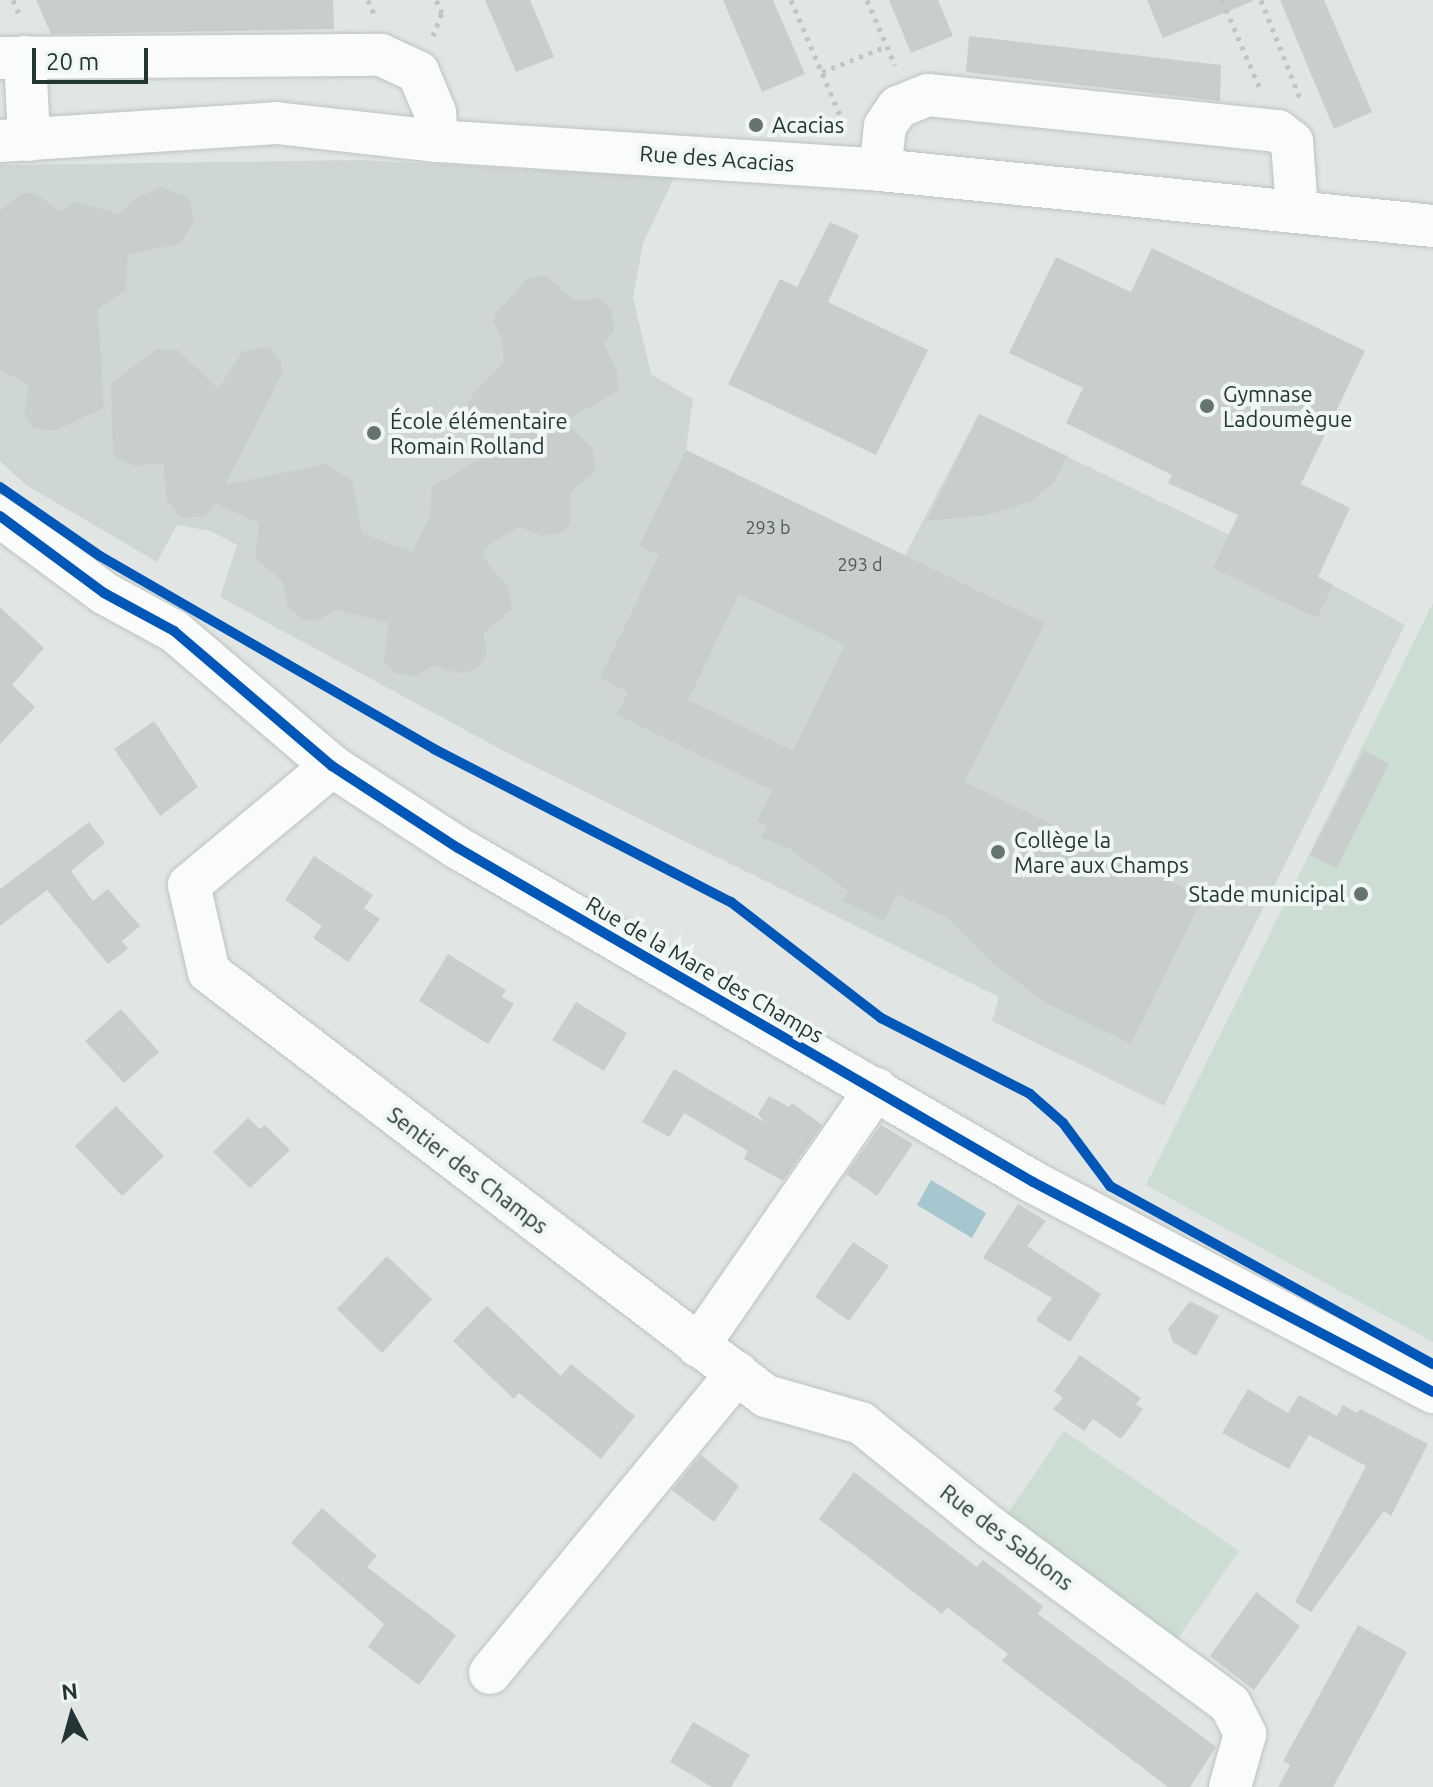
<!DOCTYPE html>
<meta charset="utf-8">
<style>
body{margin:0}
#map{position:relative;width:1433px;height:1787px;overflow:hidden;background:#e1e6e4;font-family:Ubuntu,sans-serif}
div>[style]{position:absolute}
.built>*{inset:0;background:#cfd7d4}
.green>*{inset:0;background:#ccded3}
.water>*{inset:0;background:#a6c6d0}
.building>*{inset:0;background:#c9cdcc}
.path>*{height:5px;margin-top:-2.5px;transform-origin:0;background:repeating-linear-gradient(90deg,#bfc7c5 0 4px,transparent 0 10px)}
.roads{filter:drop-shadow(0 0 2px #bec3c1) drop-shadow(0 0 2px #bec3c1)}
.minor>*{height:42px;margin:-21px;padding:0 21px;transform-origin:21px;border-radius:21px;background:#fafbfb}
.cycleway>*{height:10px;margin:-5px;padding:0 5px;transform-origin:5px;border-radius:5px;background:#0057b8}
.dots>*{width:22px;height:22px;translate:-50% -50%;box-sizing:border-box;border:4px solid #eff6f3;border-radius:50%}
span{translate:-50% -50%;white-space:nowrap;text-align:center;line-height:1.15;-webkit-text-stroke:8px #eff6f3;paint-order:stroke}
.number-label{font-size:18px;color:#4c5c5a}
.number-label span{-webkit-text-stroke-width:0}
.poi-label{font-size:22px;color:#223633}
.left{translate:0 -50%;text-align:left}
.right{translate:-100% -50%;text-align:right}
.street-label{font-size:22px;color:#223633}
.north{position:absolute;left:32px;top:1675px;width:80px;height:80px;-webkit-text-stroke:6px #eff6f3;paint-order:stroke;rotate:354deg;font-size:22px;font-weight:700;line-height:32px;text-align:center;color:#223633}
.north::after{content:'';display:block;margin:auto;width:28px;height:36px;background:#223633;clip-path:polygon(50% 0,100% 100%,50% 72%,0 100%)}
.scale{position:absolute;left:32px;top:48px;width:116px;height:36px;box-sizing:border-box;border:4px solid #223633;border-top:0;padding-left:10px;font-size:24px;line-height:28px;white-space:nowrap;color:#223633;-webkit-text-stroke:6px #eff6f3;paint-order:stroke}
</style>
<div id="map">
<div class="built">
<div style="clip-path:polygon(360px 160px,674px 178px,643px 243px,633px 297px,651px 374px,693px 399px,686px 450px,905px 555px,979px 414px,1333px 585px,1405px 625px,1164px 1106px,992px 1021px,999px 997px,517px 758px,220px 597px,237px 545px,211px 531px,177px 525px,157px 562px,26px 485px,0 461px,0 165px)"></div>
</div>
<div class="green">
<div style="clip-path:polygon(1433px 603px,1433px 1342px,1146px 1185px)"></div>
<div style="clip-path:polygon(1064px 1431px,1239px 1551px,1177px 1640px,1003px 1520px)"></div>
</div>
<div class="water">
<div style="clip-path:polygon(931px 1180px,986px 1213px,972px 1238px,917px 1205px)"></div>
</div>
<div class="building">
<div style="clip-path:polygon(36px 0,333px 0,334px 29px,51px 34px)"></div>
<div style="clip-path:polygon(485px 0,530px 0,554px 57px,516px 72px)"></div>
<div style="clip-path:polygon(723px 0,773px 0,805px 74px,762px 92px)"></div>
<div style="clip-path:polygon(889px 0,938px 0,953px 36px,911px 53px)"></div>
<div style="clip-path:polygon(1147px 0,1253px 0,1253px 1px,1163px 38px)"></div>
<div style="clip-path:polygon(1280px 0,1324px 0,1372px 112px,1334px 129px)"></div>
<div style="clip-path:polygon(969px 36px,1221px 65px,1220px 101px,966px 72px)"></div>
<div style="clip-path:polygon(161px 187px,189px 198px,194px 221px,180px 244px,128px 254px,126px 290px,98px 309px,104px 408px,56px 430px,34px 428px,24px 416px,29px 385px,0 370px,0 211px,22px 193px,35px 193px,59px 211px,77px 202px,119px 214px,137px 198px)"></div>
<div style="clip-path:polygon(830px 222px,859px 235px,828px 302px,928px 350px,876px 455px,728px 384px,780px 279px,797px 287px)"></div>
<div style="clip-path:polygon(1152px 248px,1365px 351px,1301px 484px,1350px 508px,1318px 577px,1333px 585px,1317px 618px,1213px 568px,1238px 515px,1168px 483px,1172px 475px,1066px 423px,1083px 388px,1009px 353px,1056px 257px,1131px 292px)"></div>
<div style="clip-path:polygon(546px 275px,574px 301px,600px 298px,612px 310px,614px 331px,604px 344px,617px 371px,618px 391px,565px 421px,592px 448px,596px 470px,571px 492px,570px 524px,563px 532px,543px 536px,519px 527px,491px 543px,482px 556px,508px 587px,512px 608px,484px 634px,486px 656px,475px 670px,459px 673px,433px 666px,416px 676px,396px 674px,384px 661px,389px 623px,337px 610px,317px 621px,301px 619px,288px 607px,282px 581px,255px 558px,259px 523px,215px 503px,205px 516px,182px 518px,167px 501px,163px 463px,134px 466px,113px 456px,111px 383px,157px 349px,178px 350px,218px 389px,243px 351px,269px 347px,281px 361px,282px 374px,225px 485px,325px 464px,352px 480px,362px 533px,412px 552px,430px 516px,432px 487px,490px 453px,461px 417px,473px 394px,504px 361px,501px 336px,493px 322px,496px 313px,528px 278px)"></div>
<div style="clip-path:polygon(979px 414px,1067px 456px,1054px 482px,1032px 501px,989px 515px,927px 521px)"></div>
<div style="clip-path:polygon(evenodd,686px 450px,1045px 623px,964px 782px,1203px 897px,1131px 1044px,1048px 1004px,991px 962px,946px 917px,897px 894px,884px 921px,843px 901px,848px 891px,790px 849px,761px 837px,767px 826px,757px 821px,772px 790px,617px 715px,628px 692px,600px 678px,659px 555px,639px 546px,686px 450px,739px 594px,845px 645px,793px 751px,688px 700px,739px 594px)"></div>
<div style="clip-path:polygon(0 607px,44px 648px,12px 685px,35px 707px,0 744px)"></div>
<div style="clip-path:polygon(154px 721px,198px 787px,160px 816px,114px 749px)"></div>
<div style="clip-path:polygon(1364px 750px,1389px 764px,1337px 868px,1310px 855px)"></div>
<div style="clip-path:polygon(89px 822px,105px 843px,71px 871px,93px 901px,108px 889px,140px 926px,122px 941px,128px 949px,108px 964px,47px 890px,0 926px,0 889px)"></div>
<div style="clip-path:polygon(314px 856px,373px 895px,364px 908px,380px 919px,348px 962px,313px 938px,322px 926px,285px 900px)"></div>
<div style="clip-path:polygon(448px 954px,506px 990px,502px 997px,514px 1004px,488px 1044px,419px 1001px)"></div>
<div style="clip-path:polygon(576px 1002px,627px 1033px,604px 1071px,552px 1040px)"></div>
<div style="clip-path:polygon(121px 1009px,159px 1052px,124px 1083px,85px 1041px)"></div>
<div style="clip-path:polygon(674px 1069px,764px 1122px,758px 1114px,769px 1096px,789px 1107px,792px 1103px,822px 1125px,783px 1181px,744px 1159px,748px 1151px,684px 1113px,669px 1137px,642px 1122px)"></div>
<div style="clip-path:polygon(116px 1106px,164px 1156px,122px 1196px,75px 1146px)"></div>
<div style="clip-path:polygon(248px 1118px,260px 1129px,265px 1125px,290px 1150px,250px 1188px,213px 1152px)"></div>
<div style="clip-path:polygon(881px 1125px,913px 1144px,877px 1196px,846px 1174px)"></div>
<div style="clip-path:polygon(1018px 1204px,1046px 1221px,1027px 1246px,1101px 1294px,1070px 1342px,1036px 1320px,1052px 1298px,983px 1258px)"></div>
<div style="clip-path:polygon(853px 1242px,889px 1266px,849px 1321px,815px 1297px)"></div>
<div style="clip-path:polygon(387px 1256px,432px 1299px,382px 1353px,337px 1309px)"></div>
<div style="clip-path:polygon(1190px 1301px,1219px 1316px,1196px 1356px,1173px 1342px,1168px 1329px)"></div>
<div style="clip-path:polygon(487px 1306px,561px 1376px,571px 1364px,635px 1416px,601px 1459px,519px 1393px,514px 1399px,453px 1341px)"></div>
<div style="clip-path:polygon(1080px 1355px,1141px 1398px,1136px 1404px,1143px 1409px,1121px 1439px,1093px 1419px,1084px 1431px,1053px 1409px,1063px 1398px,1054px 1391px)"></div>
<div style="clip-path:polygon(1248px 1389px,1288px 1413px,1299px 1395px,1337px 1416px,1343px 1405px,1357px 1413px,1360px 1409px,1428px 1444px,1391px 1516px,1384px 1511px,1311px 1612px,1295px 1602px,1366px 1466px,1309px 1435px,1289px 1469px,1222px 1433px)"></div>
<div style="clip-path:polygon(701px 1455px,739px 1486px,714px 1522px,672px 1490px)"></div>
<div style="clip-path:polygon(854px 1472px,977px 1567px,983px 1560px,1043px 1606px,1038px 1614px,1216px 1747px,1190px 1787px,1168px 1787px,1002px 1661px,1008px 1654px,947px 1607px,942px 1614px,819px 1519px)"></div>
<div style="clip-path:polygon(322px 1508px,377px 1556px,367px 1567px,456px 1635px,419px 1685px,368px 1647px,384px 1624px,291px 1543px)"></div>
<div style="clip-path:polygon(1256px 1592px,1300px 1626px,1254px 1690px,1210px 1656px)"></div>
<div style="clip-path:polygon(1358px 1625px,1407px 1652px,1333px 1787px,1278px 1787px,1290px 1765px,1283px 1761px)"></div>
<div style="clip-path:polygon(693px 1722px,750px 1755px,731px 1787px,712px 1787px,670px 1762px)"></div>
</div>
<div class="path">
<div style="left:13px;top:0;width:20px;rotate:66deg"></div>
<div style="left:368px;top:0;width:15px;rotate:67deg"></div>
<div style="left:791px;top:0;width:135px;rotate:66.9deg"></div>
<div style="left:867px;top:0;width:71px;rotate:66.7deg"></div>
<div style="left:1222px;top:0;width:99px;rotate:66.8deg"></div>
<div style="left:1261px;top:0;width:105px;rotate:68.3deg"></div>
<div style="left:433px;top:36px;width:25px;rotate:-69deg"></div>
<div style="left:442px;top:13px;width:14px;rotate:-115deg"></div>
<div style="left:822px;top:72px;width:70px;rotate:-21.8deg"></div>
</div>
<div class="roads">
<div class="minor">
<div style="left:25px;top:57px;width:83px;rotate:87.2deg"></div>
<div style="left:0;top:58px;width:381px;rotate:-0.5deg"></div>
<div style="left:381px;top:55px;width:41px;rotate:24.7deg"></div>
<div style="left:418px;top:72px;width:43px;rotate:67deg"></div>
<div style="left:435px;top:112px;width:29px;rotate:86deg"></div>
<div style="left:0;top:141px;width:277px;rotate:-3.7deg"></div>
<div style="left:276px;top:123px;width:162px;rotate:6.4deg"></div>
<div style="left:437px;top:141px;width:444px;rotate:3.7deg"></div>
<div style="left:880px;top:170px;width:556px;rotate:5.78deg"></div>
<div style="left:880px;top:170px;width:44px;rotate:-83.5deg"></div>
<div style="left:885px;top:126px;width:23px;rotate:-56deg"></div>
<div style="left:898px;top:107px;width:32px;rotate:-22deg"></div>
<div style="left:928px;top:95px;width:352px;rotate:5.9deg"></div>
<div style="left:1278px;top:131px;width:18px;rotate:38deg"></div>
<div style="left:1292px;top:142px;width:68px;rotate:85.8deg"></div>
<div style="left:0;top:516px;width:129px;rotate:36.5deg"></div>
<div style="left:104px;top:593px;width:80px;rotate:28.5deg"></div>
<div style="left:174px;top:631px;width:208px;rotate:40.5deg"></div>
<div style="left:332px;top:766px;width:150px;rotate:33.1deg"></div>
<div style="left:458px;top:848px;width:665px;rotate:30.15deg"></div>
<div style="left:1033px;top:1182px;width:452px;rotate:27.7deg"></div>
<div style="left:332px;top:766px;width:186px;rotate:140.2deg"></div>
<div style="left:189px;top:885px;width:89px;rotate:77.1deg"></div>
<div style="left:209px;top:972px;width:700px;rotate:37.28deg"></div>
<div style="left:766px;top:1396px;width:99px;rotate:15.9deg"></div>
<div style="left:861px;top:1423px;width:166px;rotate:38.9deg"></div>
<div style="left:990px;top:1527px;width:298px;rotate:36.4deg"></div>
<div style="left:1230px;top:1704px;width:34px;rotate:63deg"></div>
<div style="left:1245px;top:1734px;width:55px;rotate:105.8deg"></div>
<div style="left:698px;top:1346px;width:313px;rotate:-55.3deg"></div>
<div style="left:490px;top:1673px;width:389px;rotate:-50.5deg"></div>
</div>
</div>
<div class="cycleway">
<div style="left:0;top:487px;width:121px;rotate:34.6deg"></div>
<div style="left:100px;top:556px;width:386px;rotate:30deg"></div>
<div style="left:434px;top:749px;width:334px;rotate:27.3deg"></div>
<div style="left:731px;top:902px;width:190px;rotate:37.7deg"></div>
<div style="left:881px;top:1018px;width:167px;rotate:27deg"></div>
<div style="left:1030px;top:1094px;width:44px;rotate:41.3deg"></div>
<div style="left:1063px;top:1123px;width:79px;rotate:53.3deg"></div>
<div style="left:1110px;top:1186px;width:369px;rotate:28.9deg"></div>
<div style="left:0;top:516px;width:129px;rotate:36.5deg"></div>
<div style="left:104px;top:593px;width:80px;rotate:28.5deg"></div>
<div style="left:174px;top:631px;width:208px;rotate:40.5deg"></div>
<div style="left:332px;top:766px;width:150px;rotate:33.1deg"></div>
<div style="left:458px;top:848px;width:665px;rotate:30.15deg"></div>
<div style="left:1033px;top:1182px;width:452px;rotate:27.7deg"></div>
</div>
<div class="dots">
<div style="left:756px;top:125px;background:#657471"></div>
<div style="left:1207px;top:406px;background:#657471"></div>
<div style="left:374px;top:433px;background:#657471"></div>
<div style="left:998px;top:852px;background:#657471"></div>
<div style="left:1361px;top:894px;background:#657471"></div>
</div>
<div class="number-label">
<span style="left:768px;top:527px">293 b</span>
<span style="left:860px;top:564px">293 d</span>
</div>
<div class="poi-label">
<span class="left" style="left:772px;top:125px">Acacias</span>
<span class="left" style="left:1223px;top:406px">Gymnase<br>Ladoumègue</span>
<span class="left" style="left:390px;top:433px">École élémentaire<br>Romain Rolland</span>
<span class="left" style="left:1014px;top:852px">Collège la<br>Mare aux Champs</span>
<span class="right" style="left:1345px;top:894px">Stade municipal</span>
</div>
<div class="street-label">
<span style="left:717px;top:158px;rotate:4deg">Rue des Acacias</span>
<span style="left:705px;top:969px;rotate:30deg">Rue de la Mare des Champs</span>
<span style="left:468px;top:1170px;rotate:37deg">Sentier des Champs</span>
<span style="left:1007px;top:1537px;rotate:37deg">Rue des Sablons</span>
</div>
<div class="north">N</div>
<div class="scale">20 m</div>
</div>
